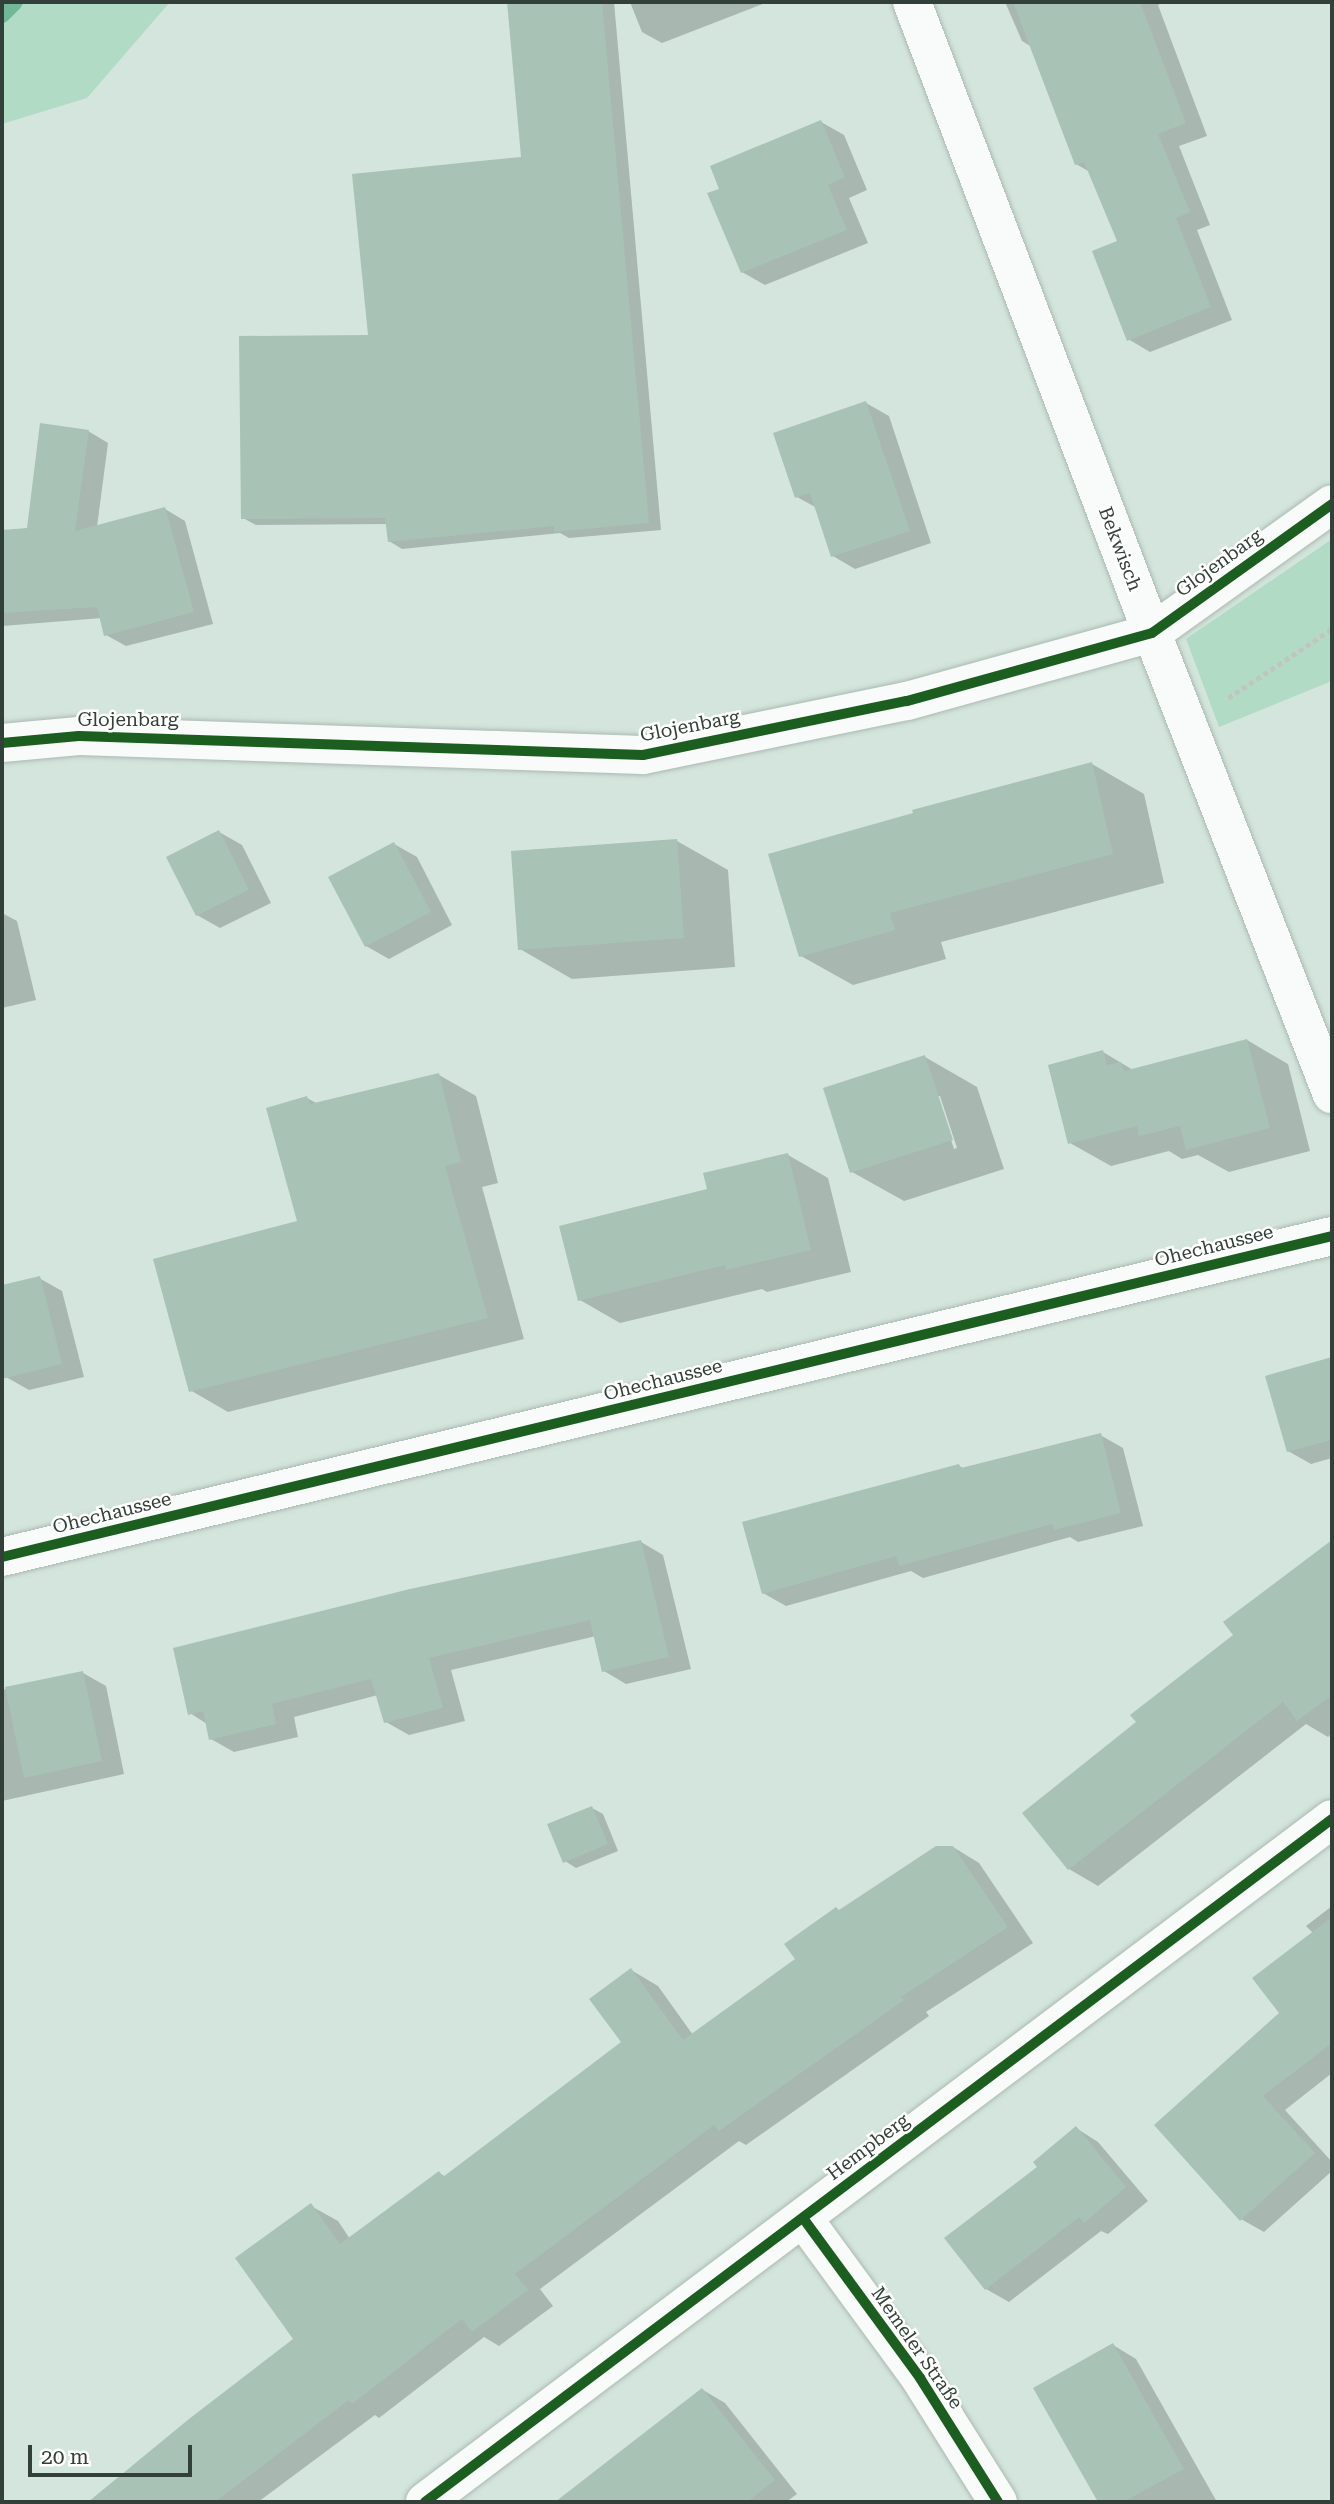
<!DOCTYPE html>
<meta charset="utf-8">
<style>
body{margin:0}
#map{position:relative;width:1334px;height:2504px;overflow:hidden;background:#d3e5dc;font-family:"Roboto Serif",serif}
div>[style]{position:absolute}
.green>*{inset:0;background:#b2dbc5}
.shadow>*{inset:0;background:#0003}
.stream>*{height:16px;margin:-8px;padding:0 8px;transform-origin:8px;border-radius:8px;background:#70b898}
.building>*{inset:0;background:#a9c2b6}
.path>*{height:4.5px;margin-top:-2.25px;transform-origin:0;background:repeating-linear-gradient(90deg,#c0c5c2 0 5px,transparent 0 8.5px)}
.roads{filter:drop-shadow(0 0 2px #abb9b2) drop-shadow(0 0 2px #abb9b2)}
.minor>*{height:38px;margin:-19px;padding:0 19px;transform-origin:19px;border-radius:19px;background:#f8fbfa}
.primary>*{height:38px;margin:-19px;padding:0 19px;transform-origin:19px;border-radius:19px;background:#f8fbfa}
.cycleway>*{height:10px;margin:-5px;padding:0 5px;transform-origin:5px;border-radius:5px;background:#1b5e20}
span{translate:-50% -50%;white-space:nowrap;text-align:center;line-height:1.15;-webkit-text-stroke:5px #fff;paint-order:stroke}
.street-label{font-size:19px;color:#334039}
.frame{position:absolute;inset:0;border:4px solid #334039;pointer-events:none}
.scale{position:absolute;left:28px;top:2445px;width:164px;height:32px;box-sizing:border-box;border:4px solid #334039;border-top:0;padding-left:9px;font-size:21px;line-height:24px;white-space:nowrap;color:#334039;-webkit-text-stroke:5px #fff;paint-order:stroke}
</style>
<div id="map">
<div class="green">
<div style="clip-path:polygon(2px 2px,170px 2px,87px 98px,2px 124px)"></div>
<div style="clip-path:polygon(1332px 539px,1332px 681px,1219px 727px,1186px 639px)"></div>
</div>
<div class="shadow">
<div style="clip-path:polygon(508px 2px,614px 2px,661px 530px,569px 538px,560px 533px,402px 549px,389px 541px,388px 524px,256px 525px,243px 518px,522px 158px)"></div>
<div style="clip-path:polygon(630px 2px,768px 2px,662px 43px,642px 32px)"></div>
<div style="clip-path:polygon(1005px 2px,1164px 2px,1158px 5px,1207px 136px,1179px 146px,1210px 225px,1197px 230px,1232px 320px,1150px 352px,1128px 339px,1119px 242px,1090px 172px,1076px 164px,1032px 47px,1022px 41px)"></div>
<div style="clip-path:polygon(821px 122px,844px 135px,867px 190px,849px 198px,868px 243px,765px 285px,742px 272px,721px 190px)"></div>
<div style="clip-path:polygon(866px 403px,889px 416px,931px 543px,855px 569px,833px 556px,817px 508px,797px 497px)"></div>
<div style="clip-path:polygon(88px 431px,108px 443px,97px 527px,165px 509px,185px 521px,213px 624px,126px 646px,106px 635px,102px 618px,2px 626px,2px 532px,28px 529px)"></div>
<div style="clip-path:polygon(1092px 764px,1144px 794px,1164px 883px,941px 942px,946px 959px,853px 985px,801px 956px)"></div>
<div style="clip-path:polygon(219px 832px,242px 845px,271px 903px,220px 928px,197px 915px)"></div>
<div style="clip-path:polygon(677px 841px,728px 870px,735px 967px,572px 979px,520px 949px)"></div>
<div style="clip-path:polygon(394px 844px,417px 857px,452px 925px,389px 959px,366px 946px)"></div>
<div style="clip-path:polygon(2px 913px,17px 921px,36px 1000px,2px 1008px)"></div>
<div style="clip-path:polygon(1247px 1040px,1288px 1064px,1310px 1151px,1229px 1172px,1198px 1155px,1182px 1159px,1169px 1151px,1111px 1166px,1070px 1143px,1103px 1052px,1133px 1070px)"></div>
<div style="clip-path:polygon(evenodd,925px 1057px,977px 1087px,1004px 1169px,904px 1201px,852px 1172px,925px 1057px,937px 1096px,940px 1096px,957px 1148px,954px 1149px,937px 1096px)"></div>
<div style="clip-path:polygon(439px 1075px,476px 1096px,498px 1183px,482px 1187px,524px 1339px,228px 1412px,190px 1390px,300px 1222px,307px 1098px,318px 1104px)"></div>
<div style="clip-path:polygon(788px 1155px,828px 1178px,851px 1272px,767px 1292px,762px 1289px,620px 1323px,580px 1300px,709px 1191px)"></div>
<div style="clip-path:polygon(39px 1278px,62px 1291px,84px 1377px,29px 1390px,6px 1377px,2px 1359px,2px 1287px)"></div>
<div style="clip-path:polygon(1332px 1359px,1332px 1458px,1311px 1464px,1288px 1451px,1268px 1377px)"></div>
<div style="clip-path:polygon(1100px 1435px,1123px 1448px,1143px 1526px,1078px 1542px,1070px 1537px,923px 1578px,911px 1571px,786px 1606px,763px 1593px,959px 1466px,965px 1469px)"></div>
<div style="clip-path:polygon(641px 1542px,663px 1555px,691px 1669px,626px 1684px,604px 1671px,596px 1636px,451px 1670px,465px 1721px,409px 1735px,386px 1722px,378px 1695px,294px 1717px,298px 1737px,234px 1752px,211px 1739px,207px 1724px,190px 1713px)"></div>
<div style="clip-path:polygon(1329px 1544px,1332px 1546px,1332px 1733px,1328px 1737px,1306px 1724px,1098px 1886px,1069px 1869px,1138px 1723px,1236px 1636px)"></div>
<div style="clip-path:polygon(83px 1673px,106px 1686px,124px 1774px,2px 1801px,2px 1690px)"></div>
<div style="clip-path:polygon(592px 1808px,603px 1814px,618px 1851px,576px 1868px,565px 1861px)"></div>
<div style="clip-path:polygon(953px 1847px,979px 1863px,1033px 1943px,926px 2012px,929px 2016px,746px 2145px,739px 2141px,540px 2289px,553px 2306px,499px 2346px,484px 2337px,379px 2418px,375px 2415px,258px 2502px,89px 2502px,295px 2340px,311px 2206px,338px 2221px,350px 2239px,439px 2173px,446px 2177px,623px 2042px,631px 1970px,658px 1986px,693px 2035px,797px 1959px,840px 1911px)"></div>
<div style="clip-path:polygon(1332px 1906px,1332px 2073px,1285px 2110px,1332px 2162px,1332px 2171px,1264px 2232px,1241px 2219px,1157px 2125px,1281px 2013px,1313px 1933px,1306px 1926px)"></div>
<div style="clip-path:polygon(1076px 2128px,1098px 2142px,1148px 2201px,1108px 2234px,1101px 2231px,1009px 2302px,986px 2289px,1040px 2167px)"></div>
<div style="clip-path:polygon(1113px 2345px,1136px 2359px,1217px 2502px,1100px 2502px,1036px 2389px)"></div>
<div style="clip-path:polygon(703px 2390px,725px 2403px,797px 2494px,786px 2502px,565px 2502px,562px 2499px)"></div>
</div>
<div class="stream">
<div style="left:2px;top:15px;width:18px;rotate:-45deg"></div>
</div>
<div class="building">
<div style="clip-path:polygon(507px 2px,602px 2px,649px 523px,554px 532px,554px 526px,388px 542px,385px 518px,241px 519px,239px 336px,368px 335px,352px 174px,521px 157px)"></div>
<div style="clip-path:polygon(1013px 2px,1140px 2px,1186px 123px,1158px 134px,1190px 212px,1176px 218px,1211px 307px,1127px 341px,1092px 251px,1117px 241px,1084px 162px,1075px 165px)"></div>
<div style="clip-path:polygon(821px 120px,845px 177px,828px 185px,847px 230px,741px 273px,707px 193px,719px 189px,710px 166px)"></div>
<div style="clip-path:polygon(866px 401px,910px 531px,831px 557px,810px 493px,795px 498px,773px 433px)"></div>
<div style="clip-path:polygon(40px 423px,89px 430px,75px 531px,165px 507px,194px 612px,104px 636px,97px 607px,2px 613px,2px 530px,27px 528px)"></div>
<div style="clip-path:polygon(1092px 762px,1113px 854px,890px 913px,895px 930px,799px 957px,768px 854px,913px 813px,912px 810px)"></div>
<div style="clip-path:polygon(219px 830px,249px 890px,196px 916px,166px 857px)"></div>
<div style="clip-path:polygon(677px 839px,684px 938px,518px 950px,511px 851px)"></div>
<div style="clip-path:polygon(394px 842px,431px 912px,365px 947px,328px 877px)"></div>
<div style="clip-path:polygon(1247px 1039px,1270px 1128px,1186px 1150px,1180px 1126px,1139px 1136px,1137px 1126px,1068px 1144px,1048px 1065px,1103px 1050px,1107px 1065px,1121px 1062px,1124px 1071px)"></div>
<div style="clip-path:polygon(925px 1055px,953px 1140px,850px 1173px,823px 1088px)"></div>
<div style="clip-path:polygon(439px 1073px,461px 1162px,445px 1166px,488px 1318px,189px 1392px,153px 1259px,297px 1221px,266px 1108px,307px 1096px,310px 1104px)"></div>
<div style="clip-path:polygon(788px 1153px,811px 1250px,726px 1270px,725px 1265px,578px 1301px,559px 1226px,707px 1189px,703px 1173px)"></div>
<div style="clip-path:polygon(40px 1276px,62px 1364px,2px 1379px,2px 1285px)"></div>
<div style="clip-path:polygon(1332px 1357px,1332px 1440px,1287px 1452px,1265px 1376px)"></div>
<div style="clip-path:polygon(1101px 1433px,1121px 1513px,1054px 1530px,1052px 1524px,899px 1566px,896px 1556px,762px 1594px,742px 1522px,959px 1464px,961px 1468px)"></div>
<div style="clip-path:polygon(641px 1540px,669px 1657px,602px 1672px,590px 1620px,429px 1658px,443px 1708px,384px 1723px,371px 1679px,272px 1704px,276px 1724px,209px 1740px,203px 1711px,188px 1715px,173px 1648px,410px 1589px)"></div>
<div style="clip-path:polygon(1332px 1540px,1332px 1695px,1297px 1721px,1283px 1702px,1068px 1870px,1022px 1813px,1136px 1722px,1130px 1715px,1233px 1635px,1223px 1622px)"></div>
<div style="clip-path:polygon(83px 1671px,102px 1761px,24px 1778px,5px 1687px)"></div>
<div style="clip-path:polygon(592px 1806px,608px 1844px,563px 1863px,547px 1824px)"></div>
<div style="clip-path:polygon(936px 1846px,953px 1846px,1008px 1927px,901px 1997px,904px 2000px,719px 2131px,714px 2125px,515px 2274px,528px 2290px,472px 2332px,462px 2319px,352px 2404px,349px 2400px,215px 2502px,88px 2502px,189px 2419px,293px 2339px,235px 2258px,311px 2203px,340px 2244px,439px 2171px,443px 2177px,621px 2042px,589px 1999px,631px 1968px,683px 2040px,795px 1959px,784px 1944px,836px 1907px,839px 1910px)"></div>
<div style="clip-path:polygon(1332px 1917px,1332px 2043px,1263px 2096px,1315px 2153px,1240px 2221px,1154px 2125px,1279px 2013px,1252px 1978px)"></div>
<div style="clip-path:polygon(1076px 2126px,1126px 2187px,1084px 2223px,1079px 2217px,985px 2290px,944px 2238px,1037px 2167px,1033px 2162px)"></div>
<div style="clip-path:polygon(1113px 2343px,1184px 2469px,1123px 2502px,1098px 2502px,1033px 2388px)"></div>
<div style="clip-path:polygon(702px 2388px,775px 2480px,747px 2502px,555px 2502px)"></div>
</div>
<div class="path">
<div style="left:1228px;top:698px;width:125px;rotate:-33.6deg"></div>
</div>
<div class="roads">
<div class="minor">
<div style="left:912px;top:2px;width:675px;rotate:69.18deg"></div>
<div style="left:1152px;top:633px;width:495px;rotate:68.7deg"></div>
<div style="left:2px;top:743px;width:77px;rotate:-5.2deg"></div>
<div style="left:79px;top:736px;width:564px;rotate:1.93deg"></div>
<div style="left:643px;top:755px;width:269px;rotate:-11.6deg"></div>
<div style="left:907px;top:701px;width:254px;rotate:-15.5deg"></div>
<div style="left:1152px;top:633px;width:221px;rotate:-35.6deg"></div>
<div style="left:803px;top:2218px;width:198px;rotate:53.8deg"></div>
<div style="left:920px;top:2378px;width:146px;rotate:57.8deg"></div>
<div style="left:425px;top:2502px;width:1135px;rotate:-36.98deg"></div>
</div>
<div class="primary">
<div style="left:2px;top:1557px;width:1368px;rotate:-13.57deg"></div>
</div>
</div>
<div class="cycleway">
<div style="left:2px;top:743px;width:77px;rotate:-5.2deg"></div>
<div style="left:79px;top:736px;width:564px;rotate:1.93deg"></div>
<div style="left:643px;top:755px;width:269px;rotate:-11.6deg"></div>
<div style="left:907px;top:701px;width:254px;rotate:-15.5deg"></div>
<div style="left:1152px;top:633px;width:221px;rotate:-35.6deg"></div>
<div style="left:2px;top:1557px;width:1368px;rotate:-13.57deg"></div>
<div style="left:803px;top:2218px;width:198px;rotate:53.8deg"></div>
<div style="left:920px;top:2378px;width:146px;rotate:57.8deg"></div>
<div style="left:425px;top:2502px;width:1135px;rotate:-36.98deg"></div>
</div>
<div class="street-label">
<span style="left:1120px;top:549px;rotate:69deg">Bekwisch</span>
<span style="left:1219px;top:563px;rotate:-36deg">Glojenbarg</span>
<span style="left:128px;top:720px">Glojenbarg</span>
<span style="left:690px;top:726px;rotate:-11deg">Glojenbarg</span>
<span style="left:1214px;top:1246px;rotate:-14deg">Ohechaussee</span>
<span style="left:663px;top:1380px;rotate:-14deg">Ohechaussee</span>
<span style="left:112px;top:1513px;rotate:-14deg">Ohechaussee</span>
<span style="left:868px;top:2147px;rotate:-37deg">Hempberg</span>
<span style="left:917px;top:2348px;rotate:55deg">Memeler Straße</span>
</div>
<div class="frame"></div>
<div class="scale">20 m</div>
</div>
